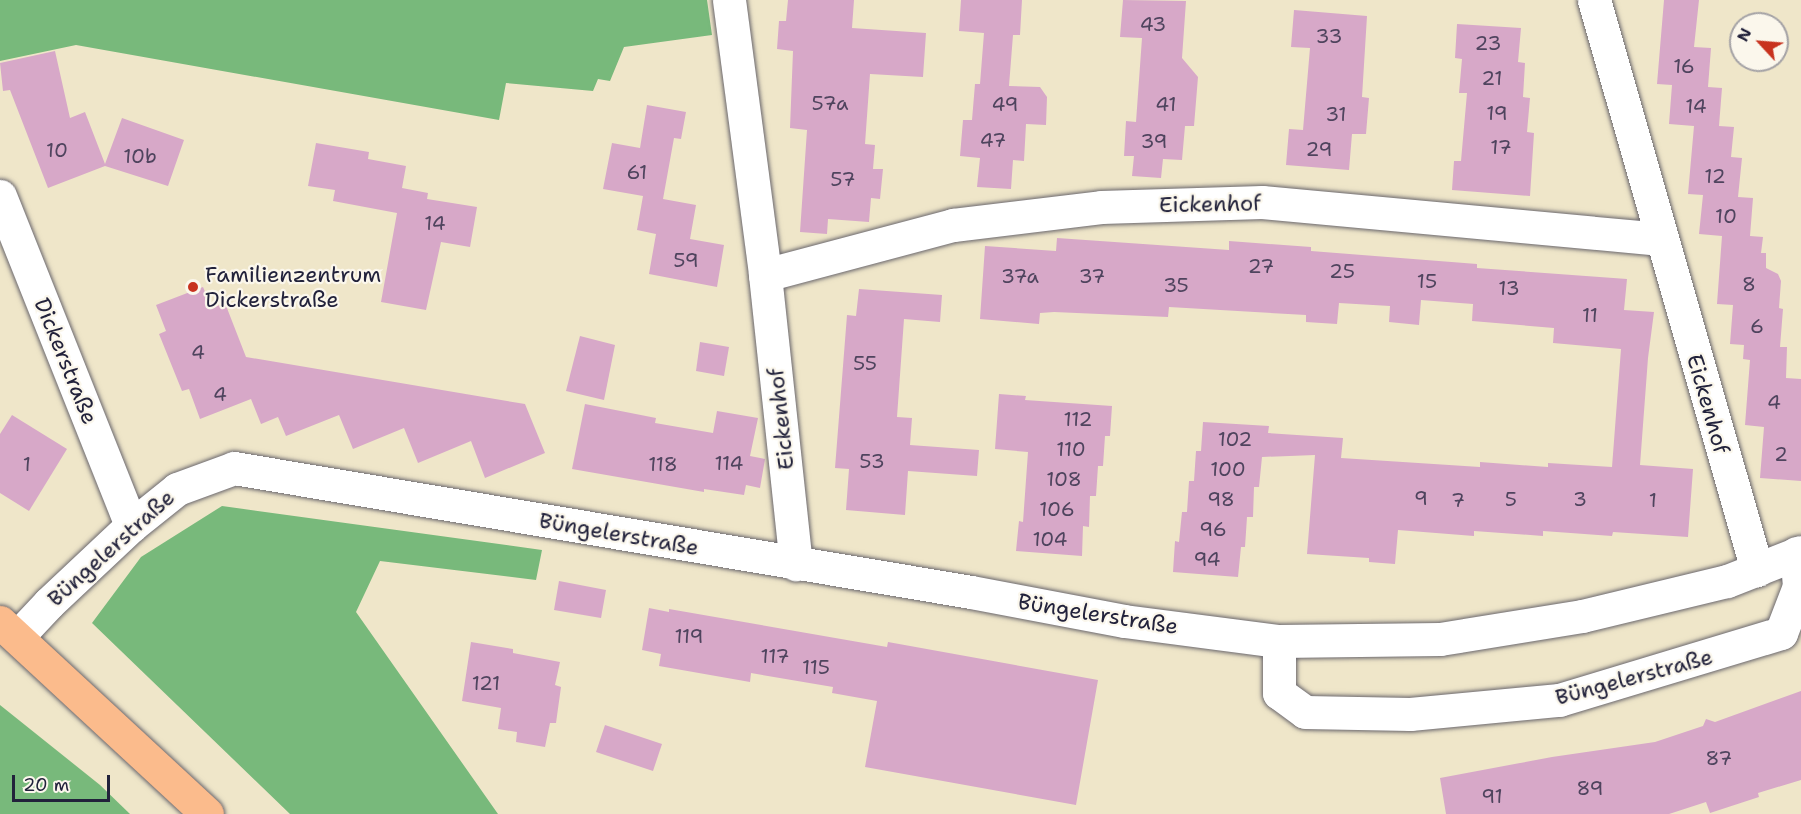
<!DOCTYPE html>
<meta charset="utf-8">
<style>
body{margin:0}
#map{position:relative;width:1801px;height:814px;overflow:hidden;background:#efe6c9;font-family:"Shantell Sans",sans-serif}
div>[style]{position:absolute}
.forest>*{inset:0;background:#78b97b}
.building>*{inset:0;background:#d7a8c8}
.roads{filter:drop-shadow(0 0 2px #6a676d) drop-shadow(0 0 2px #6a676d)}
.minor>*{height:33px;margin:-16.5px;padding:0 16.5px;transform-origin:16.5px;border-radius:16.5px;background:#fff}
.major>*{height:33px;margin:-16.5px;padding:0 16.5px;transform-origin:16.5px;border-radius:16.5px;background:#fbbb8c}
.dots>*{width:16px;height:16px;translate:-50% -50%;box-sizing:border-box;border:3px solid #fbf7ec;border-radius:50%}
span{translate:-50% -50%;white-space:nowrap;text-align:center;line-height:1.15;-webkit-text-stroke:4.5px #fbf7ec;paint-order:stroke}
.number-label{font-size:20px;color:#4f445e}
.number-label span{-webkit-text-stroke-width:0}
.street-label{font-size:22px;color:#22223b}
.poi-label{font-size:22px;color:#22223b}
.left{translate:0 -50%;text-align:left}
.north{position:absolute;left:1729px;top:12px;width:60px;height:60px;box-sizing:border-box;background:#fbf7ec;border:2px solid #a4a2a5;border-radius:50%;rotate:296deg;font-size:16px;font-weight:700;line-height:24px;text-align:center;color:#22223b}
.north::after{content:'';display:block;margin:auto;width:21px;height:27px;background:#c8321e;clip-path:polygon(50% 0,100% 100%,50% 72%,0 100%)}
.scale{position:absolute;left:12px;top:775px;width:98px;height:27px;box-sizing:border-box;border:3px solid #22223b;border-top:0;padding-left:8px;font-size:18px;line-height:21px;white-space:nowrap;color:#22223b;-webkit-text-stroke:4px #fbf7ec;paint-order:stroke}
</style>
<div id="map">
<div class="forest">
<div style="clip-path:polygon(0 0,707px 0,712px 35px,624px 47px,610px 81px,598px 79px,593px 91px,506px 83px,499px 120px,76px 45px,0 61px)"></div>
<div style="clip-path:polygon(222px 506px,542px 550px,536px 580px,380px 561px,356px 612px,498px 814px,290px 814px,92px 623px,141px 557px)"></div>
<div style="clip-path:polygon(0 705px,100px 785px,130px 814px,0 814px)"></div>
</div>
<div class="building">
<div style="clip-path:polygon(788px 0,854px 0,852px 28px,926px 33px,923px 77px,870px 74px,865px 144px,875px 145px,873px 169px,883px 169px,880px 199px,871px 198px,869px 222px,828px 219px,827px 234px,800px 232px,807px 130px,790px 128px,793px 51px,777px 49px,779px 21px,786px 21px)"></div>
<div style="clip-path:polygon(961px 0,1022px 0,1020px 35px,1013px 35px,1009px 86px,1040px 87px,1047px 97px,1046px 125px,1026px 124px,1024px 161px,1013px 160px,1011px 189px,977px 187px,980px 158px,960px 156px,963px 120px,972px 120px,975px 84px,980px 84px,984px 33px,959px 31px)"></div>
<div style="clip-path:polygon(1123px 0,1186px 1px,1182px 58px,1198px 77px,1194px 126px,1185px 126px,1182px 160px,1163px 159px,1161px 178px,1132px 176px,1134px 156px,1124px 156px,1126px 121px,1136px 122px,1142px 38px,1120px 37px)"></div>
<div style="clip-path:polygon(1664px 0,1699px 0,1694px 47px,1711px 48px,1708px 87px,1722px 88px,1719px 126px,1734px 127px,1731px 157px,1742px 158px,1738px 197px,1753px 198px,1750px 236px,1763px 237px,1761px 253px,1766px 253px,1766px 268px,1778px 274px,1781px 281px,1779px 308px,1783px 309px,1780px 347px,1787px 347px,1786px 378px,1801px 379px,1801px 481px,1760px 478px,1764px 427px,1745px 425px,1750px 360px,1743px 359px,1744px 345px,1730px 344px,1733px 305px,1717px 304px,1722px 236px,1699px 234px,1703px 195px,1688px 194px,1694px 126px,1669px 124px,1672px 85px,1657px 84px)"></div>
<div style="clip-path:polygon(1294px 10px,1367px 16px,1362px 97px,1369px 98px,1366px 134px,1352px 134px,1349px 170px,1286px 165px,1289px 129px,1303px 130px,1310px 48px,1291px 47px)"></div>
<div style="clip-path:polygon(1457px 24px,1521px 28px,1518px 62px,1525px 63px,1523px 97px,1530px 98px,1527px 132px,1534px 133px,1530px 196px,1452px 190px,1454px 161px,1461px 161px,1467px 93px,1459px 93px,1462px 59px,1455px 58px)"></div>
<div style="clip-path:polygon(55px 51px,70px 118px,85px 112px,105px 164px,122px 118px,184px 140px,168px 186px,105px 166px,48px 188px,10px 90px,3px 91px,0 63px)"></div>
<div style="clip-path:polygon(647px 105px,686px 112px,681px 139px,674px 138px,663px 199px,696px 205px,690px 239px,724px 245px,717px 287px,649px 274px,656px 234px,637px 230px,643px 196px,603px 189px,612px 143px,640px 148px)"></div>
<div style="clip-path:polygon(316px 143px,369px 152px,368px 159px,406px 166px,402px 188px,428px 193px,427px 199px,477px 207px,470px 247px,441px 242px,426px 310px,381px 302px,397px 213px,333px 201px,335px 190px,308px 186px)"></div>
<div style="clip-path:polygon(1057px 238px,1229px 250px,1229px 241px,1311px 247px,1311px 251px,1477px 264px,1477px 268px,1627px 279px,1624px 310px,1654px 312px,1648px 358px,1640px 465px,1693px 469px,1688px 537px,1613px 532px,1612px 536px,1543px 531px,1543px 536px,1474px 531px,1474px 536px,1398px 530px,1395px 564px,1369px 562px,1369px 558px,1307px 554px,1315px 455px,1262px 457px,1259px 487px,1254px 487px,1253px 517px,1247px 517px,1245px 547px,1241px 547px,1238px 577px,1173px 572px,1175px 541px,1179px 542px,1182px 512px,1187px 512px,1189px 481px,1194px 481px,1196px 451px,1201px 451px,1203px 422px,1269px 426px,1268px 433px,1343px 438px,1341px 458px,1480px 467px,1480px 462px,1548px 467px,1548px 463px,1612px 467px,1621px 349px,1553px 343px,1554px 328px,1472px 321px,1473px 304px,1421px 300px,1419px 325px,1389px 322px,1390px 306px,1339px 303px,1337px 324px,1306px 322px,1306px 315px,1169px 307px,1168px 317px,1054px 312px,1040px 313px,1039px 324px,980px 319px,985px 246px,1056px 251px)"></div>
<div style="clip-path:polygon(203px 287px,212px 308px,225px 303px,246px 357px,525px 404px,545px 453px,485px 478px,471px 441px,418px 463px,404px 428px,353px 449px,339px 415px,286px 436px,278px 417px,261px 424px,251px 399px,200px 419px,189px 389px,182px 391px,159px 334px,166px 331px,156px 305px)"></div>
<div style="clip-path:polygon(859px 289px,942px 295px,940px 322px,904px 319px,897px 417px,912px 418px,910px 445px,979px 450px,977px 476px,908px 471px,905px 515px,846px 510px,849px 469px,835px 468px,847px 315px,856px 316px)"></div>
<div style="clip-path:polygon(580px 336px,615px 345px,604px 400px,566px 391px)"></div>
<div style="clip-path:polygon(700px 342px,729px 347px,724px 376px,696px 371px)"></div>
<div style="clip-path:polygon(999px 394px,1026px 396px,1025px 400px,1112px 406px,1110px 436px,1105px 436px,1103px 466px,1098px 466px,1096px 496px,1090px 496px,1089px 527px,1083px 526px,1082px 556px,1016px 551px,1019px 521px,1023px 522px,1028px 452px,995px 449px)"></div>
<div style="clip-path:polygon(585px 404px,656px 418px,655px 423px,713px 433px,717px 411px,758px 418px,750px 456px,765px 459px,760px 488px,746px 485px,744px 495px,704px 489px,704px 492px,572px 469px)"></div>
<div style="clip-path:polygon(12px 415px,67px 449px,29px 511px,0 493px,0 434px)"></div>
<div style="clip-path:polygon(559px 581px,606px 590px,601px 618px,554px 610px)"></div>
<div style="clip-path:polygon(649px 608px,669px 612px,669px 609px,887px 647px,888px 642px,1098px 680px,1076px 805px,865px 767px,877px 701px,832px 693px,833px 687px,751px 673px,750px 682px,659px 666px,661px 654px,642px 650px)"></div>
<div style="clip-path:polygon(471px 642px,513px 649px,513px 653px,560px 662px,555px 685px,561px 687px,556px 723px,550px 723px,545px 747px,516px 742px,517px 732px,498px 729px,501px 708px,462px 701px)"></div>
<div style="clip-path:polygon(1801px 691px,1801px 780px,1758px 793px,1759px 797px,1710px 813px,1706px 802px,1669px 814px,1446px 814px,1440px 778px,1552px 757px,1655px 742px,1703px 726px,1706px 719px,1715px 722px)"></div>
<div style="clip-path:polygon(605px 725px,662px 744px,653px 771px,596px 752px)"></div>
</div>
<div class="roads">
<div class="minor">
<div style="left:729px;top:0;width:277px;rotate:82.5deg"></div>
<div style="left:765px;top:275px;width:291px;rotate:83.9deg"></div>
<div style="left:1594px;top:0;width:593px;rotate:74.04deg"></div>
<div style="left:0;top:196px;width:355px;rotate:68.3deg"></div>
<div style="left:765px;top:275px;width:195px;rotate:-14.9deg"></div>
<div style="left:953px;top:225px;width:149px;rotate:-6.9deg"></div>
<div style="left:1101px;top:207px;width:161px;rotate:-1.8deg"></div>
<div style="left:1262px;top:202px;width:401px;rotate:5.3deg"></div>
<div style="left:18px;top:636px;width:45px;rotate:-46.8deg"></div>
<div style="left:49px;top:603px;width:112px;rotate:-43.2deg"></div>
<div style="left:131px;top:526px;width:59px;rotate:-38.8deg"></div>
<div style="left:177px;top:489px;width:61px;rotate:-20.2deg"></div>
<div style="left:234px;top:468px;width:747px;rotate:9.55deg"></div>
<div style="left:971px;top:592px;width:156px;rotate:10.7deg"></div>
<div style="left:1124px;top:621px;width:156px;rotate:7.4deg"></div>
<div style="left:1279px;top:641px;width:161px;rotate:-0.7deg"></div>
<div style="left:1440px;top:639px;width:144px;rotate:-9.2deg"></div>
<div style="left:1582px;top:616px;width:149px;rotate:-13.6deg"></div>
<div style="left:1727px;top:581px;width:79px;rotate:-21.4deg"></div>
<div style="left:1279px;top:641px;width:52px;rotate:90deg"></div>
<div style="left:1279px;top:693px;width:32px;rotate:36deg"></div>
<div style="left:1305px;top:712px;width:105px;rotate:1.1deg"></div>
<div style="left:1410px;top:714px;width:150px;rotate:-5.4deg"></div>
<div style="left:1559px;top:700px;width:232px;rotate:-16.8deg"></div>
<div style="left:1781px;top:633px;width:50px;rotate:-69deg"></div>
<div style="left:1799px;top:586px;width:33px;rotate:-95deg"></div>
</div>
<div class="major">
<div style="left:0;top:622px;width:282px;rotate:42.8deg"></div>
</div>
</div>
<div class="dots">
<div style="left:193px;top:287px;background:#c8321e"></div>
</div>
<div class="number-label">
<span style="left:1153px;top:24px">43</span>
<span style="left:1329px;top:36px">33</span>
<span style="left:1488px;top:43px">23</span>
<span style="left:1684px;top:66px">16</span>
<span style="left:1492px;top:78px">21</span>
<span style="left:830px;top:103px">57a</span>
<span style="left:1005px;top:104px">49</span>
<span style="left:1166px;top:104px">41</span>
<span style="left:1696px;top:106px">14</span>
<span style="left:1497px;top:113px">19</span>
<span style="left:1336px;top:114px">31</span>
<span style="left:993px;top:140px">47</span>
<span style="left:1154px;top:141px">39</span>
<span style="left:1501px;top:147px">17</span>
<span style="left:1319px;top:149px">29</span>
<span style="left:57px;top:150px">10</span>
<span style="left:140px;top:156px">10b</span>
<span style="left:637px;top:172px">61</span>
<span style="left:1715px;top:176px">12</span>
<span style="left:843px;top:179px">57</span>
<span style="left:1726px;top:216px">10</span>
<span style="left:435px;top:223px">14</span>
<span style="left:686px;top:260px">59</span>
<span style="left:1261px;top:266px">27</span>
<span style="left:1342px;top:271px">25</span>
<span style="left:1020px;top:276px">37a</span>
<span style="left:1092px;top:276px">37</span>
<span style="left:1427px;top:281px">15</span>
<span style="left:1749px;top:284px">8</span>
<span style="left:1176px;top:285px">35</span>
<span style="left:1509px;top:288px">13</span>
<span style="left:1590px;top:315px">11</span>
<span style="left:1757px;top:326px">6</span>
<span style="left:198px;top:352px">4</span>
<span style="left:865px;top:363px">55</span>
<span style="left:220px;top:394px">4</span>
<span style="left:1774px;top:402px">4</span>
<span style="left:1078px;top:419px">112</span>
<span style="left:1235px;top:439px">102</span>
<span style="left:1071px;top:449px">110</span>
<span style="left:1781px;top:454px">2</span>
<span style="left:872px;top:461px">53</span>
<span style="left:729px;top:463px">114</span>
<span style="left:27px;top:464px">1</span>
<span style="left:663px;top:464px">118</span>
<span style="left:1228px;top:469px">100</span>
<span style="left:1064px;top:479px">108</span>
<span style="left:1421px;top:498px">9</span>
<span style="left:1221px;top:499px">98</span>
<span style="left:1511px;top:499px">5</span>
<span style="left:1580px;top:499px">3</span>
<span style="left:1458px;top:500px">7</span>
<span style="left:1653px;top:500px">1</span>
<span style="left:1057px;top:509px">106</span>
<span style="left:1213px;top:529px">96</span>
<span style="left:1050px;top:539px">104</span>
<span style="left:1207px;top:559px">94</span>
<span style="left:689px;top:636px">119</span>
<span style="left:775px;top:656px">117</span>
<span style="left:816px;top:667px">115</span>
<span style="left:486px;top:683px">121</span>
<span style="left:1719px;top:758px">87</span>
<span style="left:1590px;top:788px">89</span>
<span style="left:1492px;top:796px">91</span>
</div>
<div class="street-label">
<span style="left:1210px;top:204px;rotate:-1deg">Eickenhof</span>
<span style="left:66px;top:361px;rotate:68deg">Dickerstraße</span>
<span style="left:1708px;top:404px;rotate:74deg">Eickenhof</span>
<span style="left:781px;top:419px;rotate:-96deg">Eickenhof</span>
<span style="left:619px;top:534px;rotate:10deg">Büngelerstraße</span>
<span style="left:111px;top:548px;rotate:-42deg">Büngelerstraße</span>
<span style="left:1098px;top:614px;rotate:9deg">Büngelerstraße</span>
<span style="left:1634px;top:677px;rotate:-15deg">Büngelerstraße</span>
</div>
<div class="poi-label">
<span class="left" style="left:205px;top:287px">Familienzentrum<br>Dickerstraße</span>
</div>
<div class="north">N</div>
<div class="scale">20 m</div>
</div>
